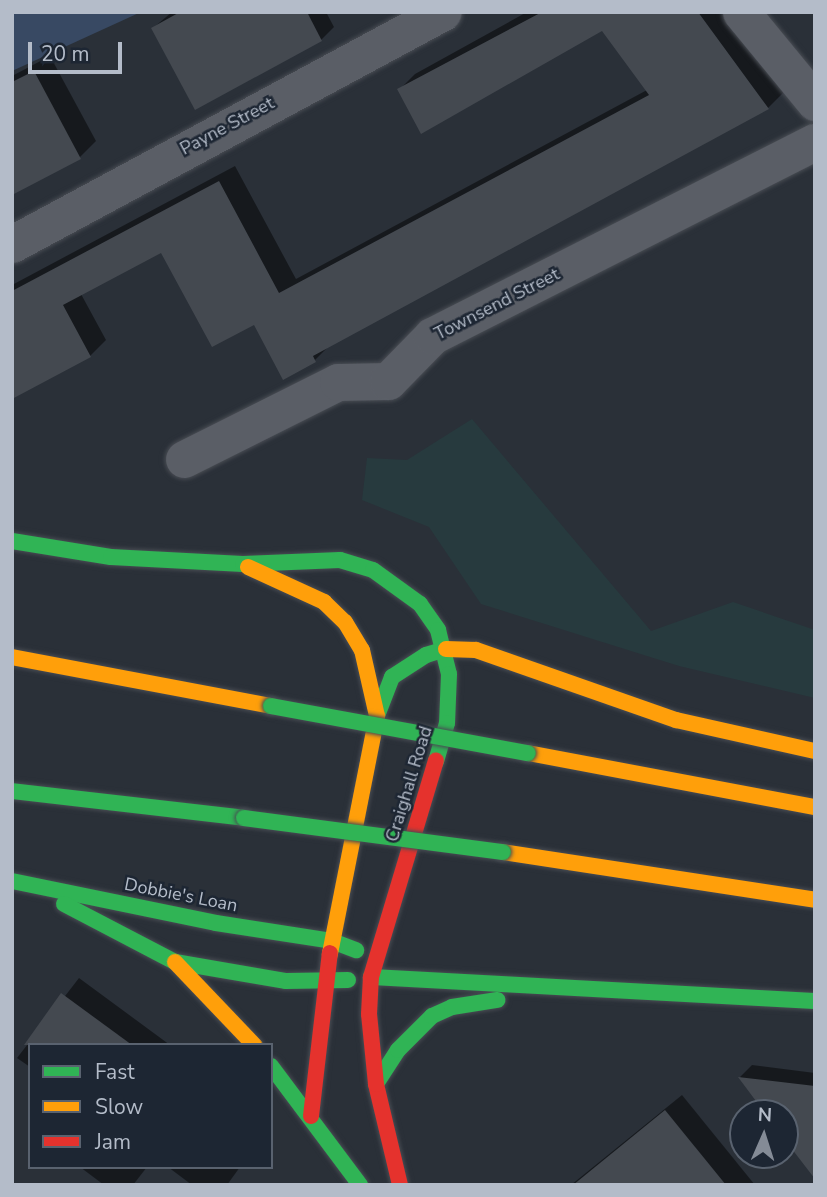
<!DOCTYPE html>
<style>
body{margin:0}
#map{position:relative;width:827px;height:1197px;overflow:hidden;background:#2a3038;font-family:"Nunito Sans",sans-serif}
div>[style]{position:absolute}
.green>*{inset:0;background:#273a3e}
.water>*{inset:0;background:#384963}
.shadow>*{inset:0;background:#0007}
.building>*{inset:0;background:#444950}
.roads{filter:drop-shadow(0 0 2px #484c53) drop-shadow(0 0 2px #484c53)}
.street>*{height:37px;margin:-18.5px;padding:0 18.5px;transform-origin:18.5px;border-radius:18.5px;background:#5a5e66}
.fast>*{height:16px;margin:-8px;padding:0 8px;transform-origin:8px;border-radius:8px;background:#30b455}
.slow>*{height:16px;margin:-8px;padding:0 8px;transform-origin:8px;border-radius:8px;background:#ff9f0a}
.jam>*{height:16px;margin:-8px;padding:0 8px;transform-origin:8px;border-radius:8px;background:#e5322d}
.bridges{filter:drop-shadow(0 0 2px #474c53) drop-shadow(0 0 2px #474c53)}
.fast-bridge>*{height:16px;margin:-8px;padding:0 8px;transform-origin:8px;border-radius:8px;background:#30b455}
span{translate:-50% -50%;white-space:nowrap;text-align:center;line-height:1.15;-webkit-text-stroke:5px #1d2633;paint-order:stroke}
.street-label{font-size:18px;color:#b4bcc9}
.frame{position:absolute;inset:0;border:14px solid #b4bcc9;pointer-events:none}
.legend{position:absolute;left:28px;top:1043px;width:245px;height:126px;box-sizing:border-box;background:#1d2633;border:2px solid #59626f;margin:0;padding:9px 12px;list-style:none;font-size:21px;color:#b4bcc9}
.legend li{display:flex;align-items:center;gap:14px;height:35px}
.legend b{width:35px;border:2px solid #59626f}
.north{position:absolute;left:729px;top:1099px;width:70px;height:70px;box-sizing:border-box;background:#1d2633;border:2px solid #59626f;border-radius:50%;rotate:3deg;font-size:19px;font-weight:700;line-height:28px;text-align:center;color:#b4bcc9}
.north::after{content:'';display:block;margin:auto;width:24px;height:32px;background:#848b96;clip-path:polygon(50% 0,100% 100%,50% 72%,0 100%)}
.scale{position:absolute;left:28px;top:42px;width:94px;height:32px;box-sizing:border-box;border:4px solid #b4bcc9;border-top:0;padding-left:9px;font-size:21px;line-height:24px;white-space:nowrap;color:#b4bcc9;-webkit-text-stroke:5px #1d2633;paint-order:stroke}
</style>
<div id="map">
<div class="green">
<div style="clip-path:polygon(472px 419px,651px 631px,733px 602px,815px 630px,815px 698px,679px 666px,481px 604px,429px 527px,362px 500px,367px 458px,407px 460px)"></div>
</div>
<div class="water">
<div style="clip-path:polygon(12px 12px,141px 12px,12px 71px)"></div>
</div>
<div class="shadow">
<div style="clip-path:polygon(172px 12px,326px 12px,334px 27px,321px 40px,153px 28px)"></div>
<div style="clip-path:polygon(527px 12px,725px 12px,784px 92px,768px 108px,331px 344px,315px 360px,284px 377px,255px 323px,162px 251px,81px 294px,106px 340px,90px 356px,12px 397px,12px 285px,235px 166px,296px 279px,647px 90px,603px 29px,399px 90px,415px 74px)"></div>
<div style="clip-path:polygon(50px 56px,96px 141px,80px 157px,12px 193px,12px 76px)"></div>
<div style="clip-path:polygon(79px 978px,170px 1045px,30px 1045px,30px 1067px,17px 1058px)"></div>
<div style="clip-path:polygon(752px 1065px,815px 1073px,815px 1173px,785px 1137px,785px 1113px,767px 1113px,740px 1077px)"></div>
<div style="clip-path:polygon(682px 1095px,755px 1185px,571px 1185px)"></div>
<div style="clip-path:polygon(80px 1167px,147px 1167px,133px 1185px,104px 1185px)"></div>
<div style="clip-path:polygon(168px 1167px,240px 1167px,227px 1185px,192px 1185px)"></div>
</div>
<div class="building">
<div style="clip-path:polygon(180px 12px,307px 12px,322px 41px,195px 110px,151px 28px)"></div>
<div style="clip-path:polygon(542px 12px,698px 12px,769px 109px,313px 356px,316px 362px,283px 380px,254px 325px,212px 347px,161px 253px,63px 305px,91px 357px,12px 399px,12px 291px,219px 181px,279px 293px,649px 95px,602px 31px,421px 134px,397px 89px)"></div>
<div style="clip-path:polygon(34px 71px,81px 159px,12px 195px,12px 82px)"></div>
<div style="clip-path:polygon(61px 993px,132px 1045px,24px 1045px)"></div>
<div style="clip-path:polygon(738px 1077px,815px 1086px,815px 1179px,785px 1140px,785px 1113px,765px 1113px)"></div>
<div style="clip-path:polygon(665px 1110px,726px 1185px,573px 1185px)"></div>
</div>
<div class="roads">
<div class="street">
<div style="left:741px;top:12px;width:117px;rotate:50.6deg"></div>
<div style="left:12px;top:244px;width:489px;rotate:-28.3deg"></div>
<div style="left:184px;top:459px;width:172px;rotate:-26.6deg"></div>
<div style="left:338px;top:382px;width:50px;rotate:-1.1deg"></div>
<div style="left:388px;top:381px;width:63px;rotate:-45.6deg"></div>
<div style="left:432px;top:336px;width:429px;rotate:-26.9deg"></div>
</div>
<div class="fast">
<div style="left:12px;top:541px;width:100px;rotate:9.2deg"></div>
<div style="left:111px;top:557px;width:132px;rotate:3deg"></div>
<div style="left:243px;top:564px;width:97px;rotate:-2.4deg"></div>
<div style="left:340px;top:560px;width:34px;rotate:17deg"></div>
<div style="left:373px;top:570px;width:58px;rotate:35.9deg"></div>
<div style="left:420px;top:604px;width:32px;rotate:55deg"></div>
<div style="left:438px;top:630px;width:45px;rotate:76deg"></div>
<div style="left:449px;top:674px;width:49px;rotate:92.3deg"></div>
<div style="left:447px;top:723px;width:40px;rotate:106deg"></div>
<div style="left:377px;top:716px;width:42px;rotate:-69deg"></div>
<div style="left:392px;top:677px;width:40px;rotate:-32.9deg"></div>
<div style="left:426px;top:655px;width:21px;rotate:-17deg"></div>
<div style="left:12px;top:791px;width:234px;rotate:6.6deg"></div>
<div style="left:12px;top:881px;width:208px;rotate:11.6deg"></div>
<div style="left:216px;top:923px;width:117px;rotate:8.8deg"></div>
<div style="left:332px;top:941px;width:26px;rotate:21deg"></div>
<div style="left:64px;top:904px;width:125px;rotate:27.6deg"></div>
<div style="left:175px;top:962px;width:113px;rotate:9.7deg"></div>
<div style="left:286px;top:981px;width:62px;rotate:-0.9deg"></div>
<div style="left:371px;top:977px;width:445px;rotate:3.1deg"></div>
<div style="left:271px;top:1066px;width:149px;rotate:53.2deg"></div>
<div style="left:376px;top:1084px;width:40px;rotate:-57.1deg"></div>
<div style="left:398px;top:1050px;width:48px;rotate:-45deg"></div>
<div style="left:432px;top:1016px;width:22px;rotate:-24deg"></div>
<div style="left:452px;top:1007px;width:46px;rotate:-8.8deg"></div>
</div>
<div class="slow">
<div style="left:248px;top:567px;width:84px;rotate:24.7deg"></div>
<div style="left:324px;top:602px;width:29px;rotate:44deg"></div>
<div style="left:345px;top:622px;width:33px;rotate:59deg"></div>
<div style="left:362px;top:650px;width:68px;rotate:77.2deg"></div>
<div style="left:377px;top:716px;width:242px;rotate:101.2deg"></div>
<div style="left:446px;top:649px;width:30px;rotate:2deg"></div>
<div style="left:476px;top:650px;width:212px;rotate:19.3deg"></div>
<div style="left:676px;top:720px;width:142px;rotate:12.6deg"></div>
<div style="left:12px;top:657px;width:264px;rotate:10.7deg"></div>
<div style="left:528px;top:753px;width:292px;rotate:10.7deg"></div>
<div style="left:503px;top:852px;width:316px;rotate:8.7deg"></div>
<div style="left:175px;top:962px;width:115px;rotate:46.4deg"></div>
</div>
<div class="jam">
<div style="left:311px;top:1116px;width:164px;rotate:-83.4deg"></div>
<div style="left:400px;top:1185px;width:104px;rotate:-103.4deg"></div>
<div style="left:376px;top:1084px;width:70px;rotate:-95.7deg"></div>
<div style="left:369px;top:1014px;width:37px;rotate:-87deg"></div>
<div style="left:371px;top:977px;width:226px;rotate:-73.3deg"></div>
</div>
</div>
<div class="bridges">
<div class="fast-bridge">
<div style="left:271px;top:706px;width:261px;rotate:10.4deg"></div>
<div style="left:244px;top:818px;width:261px;rotate:7.5deg"></div>
</div>
</div>
<div class="street-label">
<span style="left:227px;top:126px;rotate:-28deg">Payne Street</span>
<span style="left:497px;top:304px;rotate:-27deg">Townsend Street</span>
<span style="left:409px;top:784px;rotate:-73deg">Craighall Road</span>
<span style="left:181px;top:895px;rotate:11deg">Dobbie's Loan</span>
</div>
<div class="frame"></div>
<ul class="legend">
<li><b style="height:9px;background:#30b455"></b>Fast</li>
<li><b style="height:9px;background:#ff9f0a"></b>Slow</li>
<li><b style="height:9px;background:#e5322d"></b>Jam</li>
</ul>
<div class="north">N</div>
<div class="scale">20 m</div>
</div>
